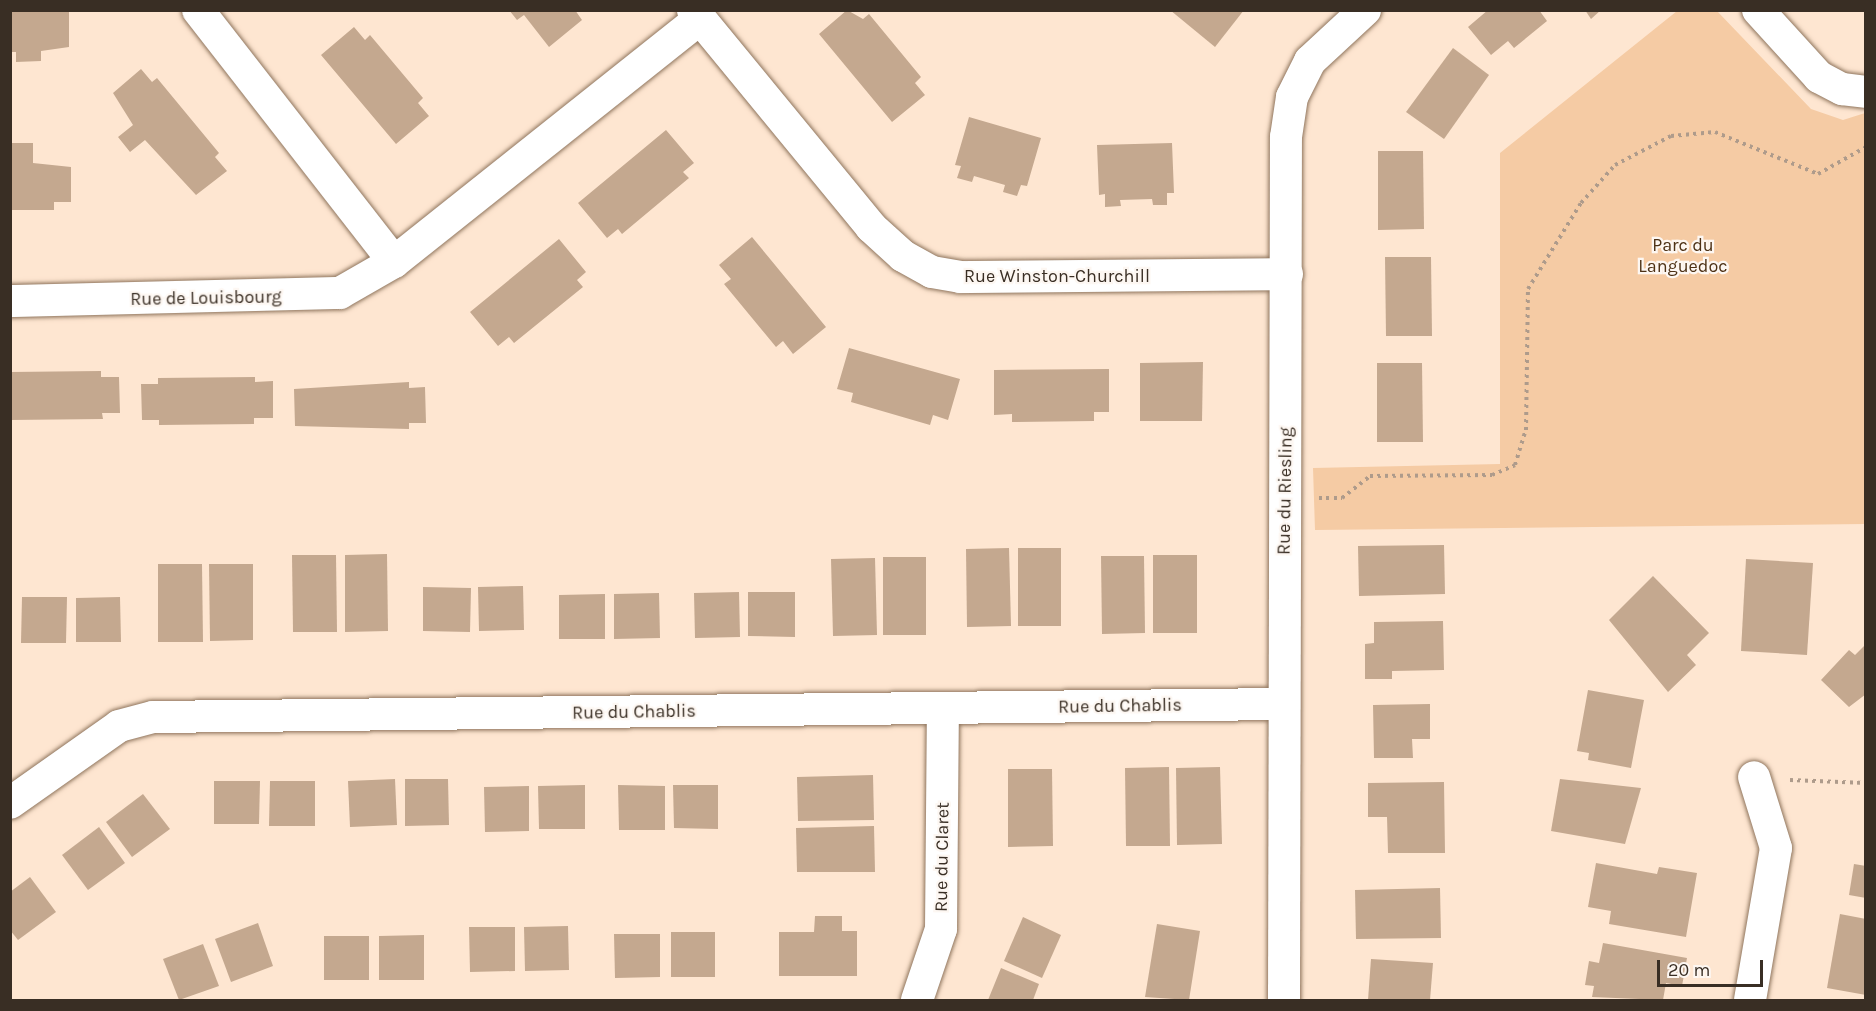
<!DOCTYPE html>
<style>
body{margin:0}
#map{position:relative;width:1876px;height:1011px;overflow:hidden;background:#fee6d1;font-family:Karla,sans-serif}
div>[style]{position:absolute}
.green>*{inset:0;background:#f5cba4}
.building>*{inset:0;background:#c4a88f}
.path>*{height:4px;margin-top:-2px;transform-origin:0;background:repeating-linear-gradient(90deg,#ae9b8b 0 3px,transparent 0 7.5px)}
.roads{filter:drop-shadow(0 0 2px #8f755d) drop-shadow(0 0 2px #8f755d)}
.street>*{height:32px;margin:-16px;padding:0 16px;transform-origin:16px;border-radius:16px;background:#fff}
span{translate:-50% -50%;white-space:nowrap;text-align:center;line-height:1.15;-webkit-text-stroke:4.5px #fdf7f2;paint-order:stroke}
.park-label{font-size:18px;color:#4d3115}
.street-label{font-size:18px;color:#392e24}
.frame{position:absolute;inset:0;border:12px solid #392e24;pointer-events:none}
.scale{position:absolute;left:1657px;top:960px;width:106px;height:27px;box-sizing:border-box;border:3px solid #392e24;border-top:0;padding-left:8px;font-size:18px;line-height:21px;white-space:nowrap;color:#392e24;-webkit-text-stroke:4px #fdf7f2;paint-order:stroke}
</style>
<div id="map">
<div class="green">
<div style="clip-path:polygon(1677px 11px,1717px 11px,1811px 109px,1843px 120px,1865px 113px,1865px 524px,1315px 530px,1313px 468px,1500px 464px,1500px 153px)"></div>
</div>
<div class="building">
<div style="clip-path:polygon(10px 10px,69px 10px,69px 47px,41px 51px,41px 61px,16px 62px,16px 52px,10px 52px)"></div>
<div style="clip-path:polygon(509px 10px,575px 10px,582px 20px,549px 47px,524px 15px,517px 20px)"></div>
<div style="clip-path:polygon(847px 10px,863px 19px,869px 14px,921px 77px,915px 83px,925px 95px,892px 122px,819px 34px)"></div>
<div style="clip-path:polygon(1170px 10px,1244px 10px,1215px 47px)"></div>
<div style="clip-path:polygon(1488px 10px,1539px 10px,1547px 21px,1514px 48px,1508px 41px,1491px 55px,1468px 27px)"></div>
<div style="clip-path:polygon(1585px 10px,1601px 10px,1591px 19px)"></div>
<div style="clip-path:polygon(354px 27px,365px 40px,370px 35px,423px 98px,418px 103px,429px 116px,396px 144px,321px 55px)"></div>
<div style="clip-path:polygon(1453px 48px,1489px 75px,1444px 139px,1406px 112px)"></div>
<div style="clip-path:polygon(141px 69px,152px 82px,157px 78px,219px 153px,215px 157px,227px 171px,196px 195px,145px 140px,130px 152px,118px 137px,133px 125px,113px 93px)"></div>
<div style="clip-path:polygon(969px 117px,1041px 138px,1027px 186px,1021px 185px,1017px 196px,1003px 192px,1005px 185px,974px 176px,972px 182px,957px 178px,961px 166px,955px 165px)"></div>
<div style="clip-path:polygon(666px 130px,694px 163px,683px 172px,689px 178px,622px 234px,618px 229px,607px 238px,578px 203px)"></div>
<div style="clip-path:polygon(10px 143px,33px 143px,33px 163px,71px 167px,71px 202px,54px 202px,54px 210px,10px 210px)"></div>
<div style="clip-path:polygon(1172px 143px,1174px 193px,1167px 193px,1167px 205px,1153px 205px,1152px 199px,1120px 200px,1121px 206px,1105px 207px,1105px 194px,1099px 195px,1097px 145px)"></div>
<div style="clip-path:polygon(1378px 151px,1423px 151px,1424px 229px,1378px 230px)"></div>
<div style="clip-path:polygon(752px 237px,826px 327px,793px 354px,783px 341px,776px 347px,724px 284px,731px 279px,719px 265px)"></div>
<div style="clip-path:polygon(559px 239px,586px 272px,577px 280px,583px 287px,514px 343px,509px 337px,498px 346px,470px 312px)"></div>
<div style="clip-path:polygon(1385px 257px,1431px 257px,1432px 336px,1386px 336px)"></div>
<div style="clip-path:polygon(849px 348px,960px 379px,948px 420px,933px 415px,930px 425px,851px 402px,853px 393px,837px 389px)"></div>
<div style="clip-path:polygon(1203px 362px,1202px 421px,1140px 421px,1140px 363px)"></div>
<div style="clip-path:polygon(1377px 363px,1422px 363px,1423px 442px,1377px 442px)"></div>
<div style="clip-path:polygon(1109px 369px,1109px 412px,1094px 412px,1094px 421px,1012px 422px,1012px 414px,994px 415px,994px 370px)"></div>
<div style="clip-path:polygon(101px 371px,101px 377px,119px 377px,120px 413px,102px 413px,103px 419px,10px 420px,10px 372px)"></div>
<div style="clip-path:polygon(255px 377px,255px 382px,273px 381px,273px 418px,254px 418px,254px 424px,159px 425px,159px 420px,142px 420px,141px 384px,158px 384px,158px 378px)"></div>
<div style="clip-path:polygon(409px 382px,409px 388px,425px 387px,426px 423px,409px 423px,409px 429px,295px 426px,294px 389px)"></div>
<div style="clip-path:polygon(1444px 545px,1445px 594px,1359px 596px,1358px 546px)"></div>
<div style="clip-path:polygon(1009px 548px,1011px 626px,967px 627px,966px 549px)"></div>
<div style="clip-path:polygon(1018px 548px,1061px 548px,1061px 626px,1018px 626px)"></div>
<div style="clip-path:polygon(387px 554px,388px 631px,345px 632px,345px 555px)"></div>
<div style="clip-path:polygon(292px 555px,336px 555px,337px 632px,293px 632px)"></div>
<div style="clip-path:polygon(1153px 555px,1197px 555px,1197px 633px,1153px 633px)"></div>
<div style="clip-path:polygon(1101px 556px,1144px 556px,1145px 633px,1102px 634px)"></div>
<div style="clip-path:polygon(883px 557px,926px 557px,926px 635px,883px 635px)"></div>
<div style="clip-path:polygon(875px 558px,877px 635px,833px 636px,831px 559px)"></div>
<div style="clip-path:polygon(1746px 559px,1813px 563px,1807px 655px,1741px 651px)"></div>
<div style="clip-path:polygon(158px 564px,202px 564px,203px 642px,158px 642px)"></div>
<div style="clip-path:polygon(209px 564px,253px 564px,253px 640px,210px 641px)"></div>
<div style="clip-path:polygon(1653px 576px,1709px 633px,1687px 655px,1696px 665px,1668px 692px,1609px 620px)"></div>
<div style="clip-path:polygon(523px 586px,524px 630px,479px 631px,478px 587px)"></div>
<div style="clip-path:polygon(423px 587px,471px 588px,470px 632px,423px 631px)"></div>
<div style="clip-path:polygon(739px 592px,740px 637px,695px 638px,694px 593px)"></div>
<div style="clip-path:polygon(748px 592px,795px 592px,795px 637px,748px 636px)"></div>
<div style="clip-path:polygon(659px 593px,660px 638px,614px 639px,614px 594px)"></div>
<div style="clip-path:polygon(605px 594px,605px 639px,559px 639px,559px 595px)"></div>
<div style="clip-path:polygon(22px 597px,67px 597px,66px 643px,21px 643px)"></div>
<div style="clip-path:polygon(120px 597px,121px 642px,76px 642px,76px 598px)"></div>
<div style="clip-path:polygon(1443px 621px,1444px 670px,1392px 671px,1392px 679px,1365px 679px,1365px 644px,1374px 643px,1374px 622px)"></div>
<div style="clip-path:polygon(1866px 644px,1866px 694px,1849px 707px,1821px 680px,1849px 650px,1855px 655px)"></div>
<div style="clip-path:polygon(1588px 690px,1644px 700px,1631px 768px,1588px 760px,1589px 753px,1577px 751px)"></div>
<div style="clip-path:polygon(1430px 704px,1430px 739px,1412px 739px,1413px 758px,1374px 758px,1373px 705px)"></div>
<div style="clip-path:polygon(1169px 767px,1170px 846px,1126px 846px,1125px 768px)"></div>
<div style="clip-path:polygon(1220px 767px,1222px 844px,1177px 845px,1176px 768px)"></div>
<div style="clip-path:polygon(1008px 769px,1052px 769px,1053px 846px,1008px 847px)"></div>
<div style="clip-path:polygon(873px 775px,874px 820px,798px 821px,797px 777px)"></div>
<div style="clip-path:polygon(395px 779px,397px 825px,350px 827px,348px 781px)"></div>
<div style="clip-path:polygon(405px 779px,448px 779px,449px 825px,405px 826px)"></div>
<div style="clip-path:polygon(1560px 779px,1641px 788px,1625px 844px,1551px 831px)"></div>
<div style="clip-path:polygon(214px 781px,260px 781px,259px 824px,214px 824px)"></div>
<div style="clip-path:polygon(270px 781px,315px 781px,315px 826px,269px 826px)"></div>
<div style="clip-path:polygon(1444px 782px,1445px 853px,1388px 853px,1387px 817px,1368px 817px,1368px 783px)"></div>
<div style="clip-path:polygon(585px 785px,585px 829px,539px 829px,538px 786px)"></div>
<div style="clip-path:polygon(618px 785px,665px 786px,665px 830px,619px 830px)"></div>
<div style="clip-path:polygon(673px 785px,718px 785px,718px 829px,674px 828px)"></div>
<div style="clip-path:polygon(529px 786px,529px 831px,485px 832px,484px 787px)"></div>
<div style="clip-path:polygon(143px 794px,170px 829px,132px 857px,106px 822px)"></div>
<div style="clip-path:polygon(874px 826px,875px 872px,797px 872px,796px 828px)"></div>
<div style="clip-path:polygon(99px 827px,125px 863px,88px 890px,62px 855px)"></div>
<div style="clip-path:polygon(1596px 863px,1657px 874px,1659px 867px,1697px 873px,1686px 937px,1609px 924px,1611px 911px,1588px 907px)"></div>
<div style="clip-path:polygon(1854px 864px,1866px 866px,1866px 898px,1849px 895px)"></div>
<div style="clip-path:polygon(30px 877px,56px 912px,18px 940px,10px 930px,10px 892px)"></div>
<div style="clip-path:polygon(1440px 888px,1441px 938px,1356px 939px,1355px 890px)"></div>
<div style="clip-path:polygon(1840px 914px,1866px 919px,1866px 995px,1827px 988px)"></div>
<div style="clip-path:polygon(815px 916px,842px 916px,842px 931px,857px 931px,857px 976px,779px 976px,779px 932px,814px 932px)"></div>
<div style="clip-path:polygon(1023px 917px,1061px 935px,1042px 978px,1004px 961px)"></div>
<div style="clip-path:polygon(258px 923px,273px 966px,231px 982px,215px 939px)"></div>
<div style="clip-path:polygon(1157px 924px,1200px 931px,1189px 1000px,1145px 997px)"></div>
<div style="clip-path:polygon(568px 926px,569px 970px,525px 971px,524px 927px)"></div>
<div style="clip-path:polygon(469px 927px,515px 927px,515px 971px,470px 972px)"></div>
<div style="clip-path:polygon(671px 932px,715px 932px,715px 977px,671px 977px)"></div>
<div style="clip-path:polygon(614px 934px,660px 934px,660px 977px,615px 978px)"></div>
<div style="clip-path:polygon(424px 935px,424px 980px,379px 980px,379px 936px)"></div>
<div style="clip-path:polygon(324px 936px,369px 936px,369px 980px,324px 980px)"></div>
<div style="clip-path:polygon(1603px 943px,1687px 958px,1682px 986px,1666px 983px,1663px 1000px,1592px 997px,1594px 986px,1585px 985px,1589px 961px,1599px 963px)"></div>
<div style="clip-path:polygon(203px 944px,219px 986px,179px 1000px,163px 959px)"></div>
<div style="clip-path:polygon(1371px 959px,1433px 963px,1430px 1000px,1368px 1000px)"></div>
<div style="clip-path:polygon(1001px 968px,1039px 984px,1033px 1000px,988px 1000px)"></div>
</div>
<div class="path">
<div style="left:1319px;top:498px;width:23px"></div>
<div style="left:1342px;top:498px;width:36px;rotate:-38deg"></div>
<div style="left:1370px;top:476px;width:122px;rotate:-0.5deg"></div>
<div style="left:1492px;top:475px;width:25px;rotate:-23deg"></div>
<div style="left:1515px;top:465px;width:37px;rotate:-73deg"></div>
<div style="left:1526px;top:430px;width:141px;rotate:-89.2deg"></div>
<div style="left:1528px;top:289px;width:101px;rotate:-58.4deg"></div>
<div style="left:1581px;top:203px;width:51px;rotate:-48.2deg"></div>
<div style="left:1615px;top:165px;width:63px;rotate:-27.4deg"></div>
<div style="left:1671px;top:136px;width:44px;rotate:-5.2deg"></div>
<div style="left:1715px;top:132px;width:111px;rotate:22.2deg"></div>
<div style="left:1818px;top:174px;width:55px;rotate:-29.4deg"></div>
<div style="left:1790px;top:780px;width:76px;rotate:2.3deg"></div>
</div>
<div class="roads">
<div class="street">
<div style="left:198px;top:10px;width:319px;rotate:52.1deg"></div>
<div style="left:693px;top:10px;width:281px;rotate:50.6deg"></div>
<div style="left:871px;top:227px;width:43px;rotate:42.2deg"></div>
<div style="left:903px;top:256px;width:33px;rotate:29deg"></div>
<div style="left:932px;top:272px;width:28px;rotate:10deg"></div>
<div style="left:960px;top:277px;width:327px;rotate:-0.5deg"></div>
<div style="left:1758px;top:10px;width:91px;rotate:47.7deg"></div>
<div style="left:1819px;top:77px;width:26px;rotate:28deg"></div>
<div style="left:1842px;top:89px;width:24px;rotate:7deg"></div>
<div style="left:10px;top:301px;width:330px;rotate:-1.4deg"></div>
<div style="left:340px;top:293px;width:62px;rotate:-29.9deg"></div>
<div style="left:394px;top:262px;width:391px;rotate:-38.5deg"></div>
<div style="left:10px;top:803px;width:133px;rotate:-35.2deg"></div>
<div style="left:119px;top:726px;width:35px;rotate:-15deg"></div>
<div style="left:153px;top:717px;width:1131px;rotate:-0.66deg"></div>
<div style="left:917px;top:1000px;width:75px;rotate:-71.3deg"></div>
<div style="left:941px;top:929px;width:220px;rotate:-89.5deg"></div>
<div style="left:1284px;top:1000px;width:863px;rotate:-89.87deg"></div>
<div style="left:1286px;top:137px;width:40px;rotate:-81.5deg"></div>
<div style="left:1292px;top:97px;width:40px;rotate:-63.4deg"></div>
<div style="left:1310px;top:61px;width:75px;rotate:-42.8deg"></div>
<div style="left:1750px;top:1000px;width:154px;rotate:-80.3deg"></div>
<div style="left:1776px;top:848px;width:74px;rotate:-107.2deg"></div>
</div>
</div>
<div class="park-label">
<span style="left:1683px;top:256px">Parc du<br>Languedoc</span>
</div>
<div class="street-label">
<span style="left:1057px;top:276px">Rue Winston-Churchill</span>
<span style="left:206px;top:298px;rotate:-1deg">Rue de Louisbourg</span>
<span style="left:1285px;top:491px;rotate:-89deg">Rue du Riesling</span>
<span style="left:1120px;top:706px;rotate:-1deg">Rue du Chablis</span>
<span style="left:634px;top:712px;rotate:-1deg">Rue du Chablis</span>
<span style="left:942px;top:857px;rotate:-89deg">Rue du Claret</span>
</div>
<div class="frame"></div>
<div class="scale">20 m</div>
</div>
